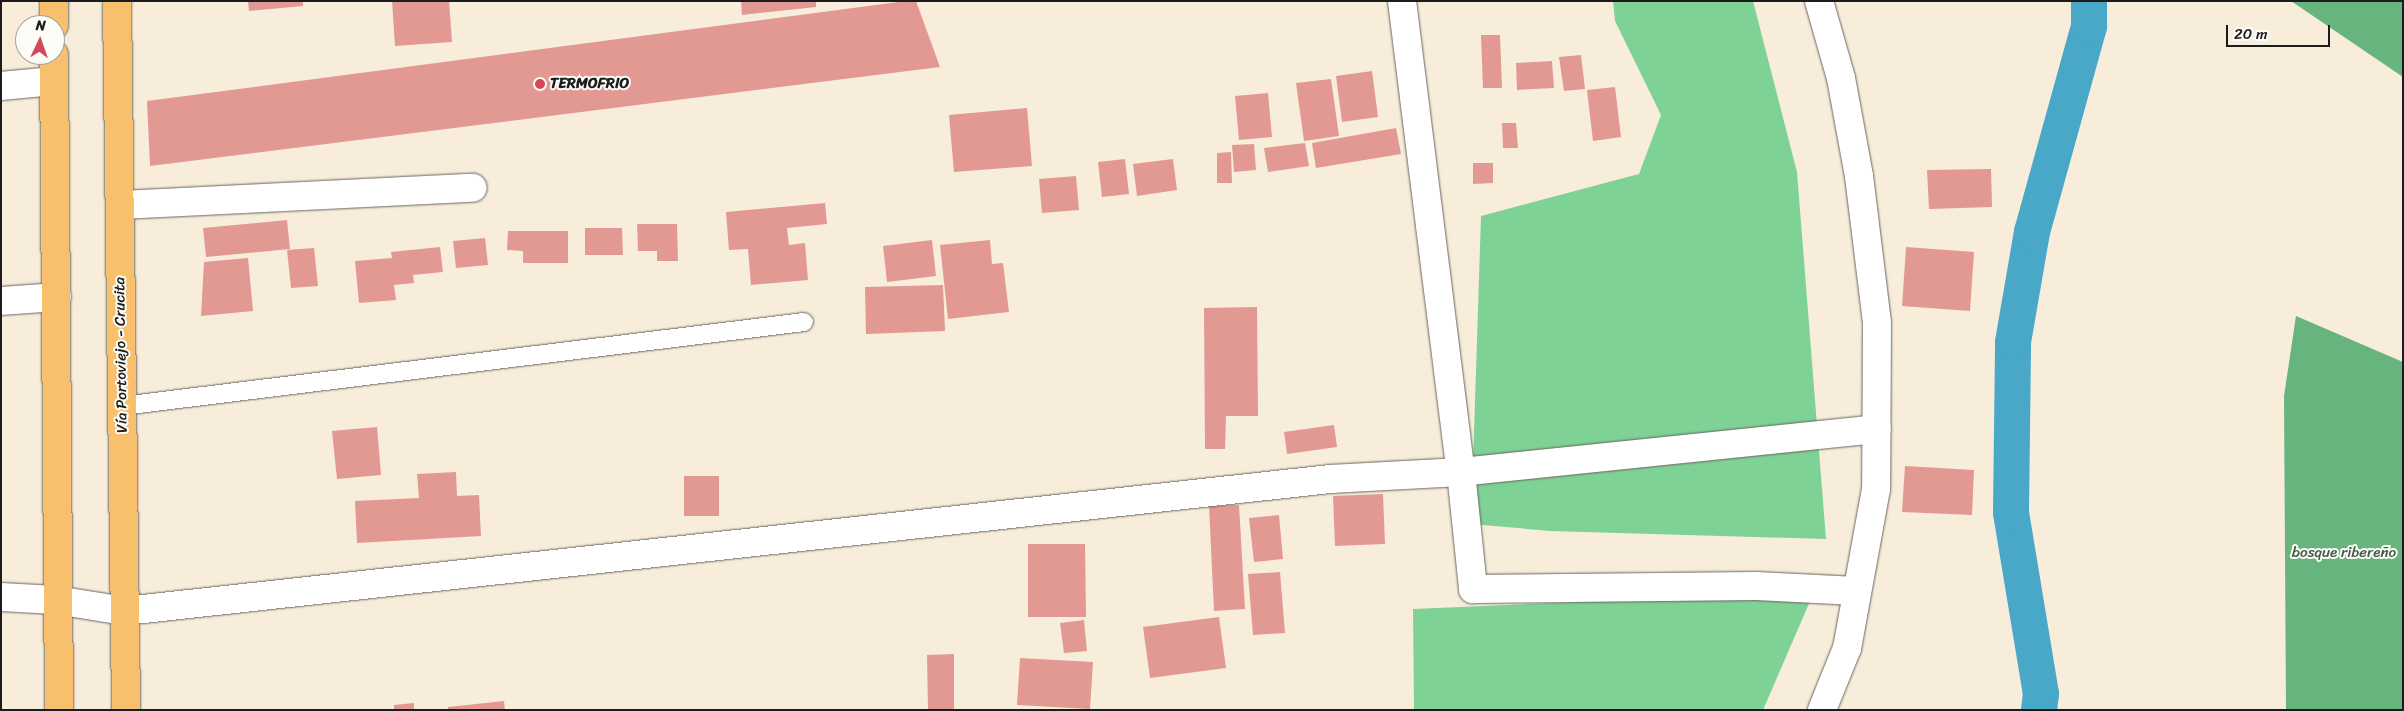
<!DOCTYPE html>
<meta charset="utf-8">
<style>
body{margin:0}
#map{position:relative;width:2404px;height:711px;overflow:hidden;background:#f8eddb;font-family:Sriracha,sans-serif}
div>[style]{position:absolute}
.green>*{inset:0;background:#7fd295}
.forest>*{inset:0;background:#67b47e}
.canal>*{height:36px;margin:-18px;padding:0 18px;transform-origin:18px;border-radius:18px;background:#49a8c8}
.building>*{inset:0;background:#e29994}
.roads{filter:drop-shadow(0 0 1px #69655f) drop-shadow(0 0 1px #69655f)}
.lane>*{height:18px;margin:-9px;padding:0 9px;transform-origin:9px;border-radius:9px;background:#fff}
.street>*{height:28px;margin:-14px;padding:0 14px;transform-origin:14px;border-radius:14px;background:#fff}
.primary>*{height:28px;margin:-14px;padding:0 14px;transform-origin:14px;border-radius:14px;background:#f8bf6c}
.dots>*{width:14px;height:14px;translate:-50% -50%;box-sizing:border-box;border:2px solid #fdfcf7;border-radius:50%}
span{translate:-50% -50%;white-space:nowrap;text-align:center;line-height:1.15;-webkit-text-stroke:4px #fdfcf7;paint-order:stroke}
.poi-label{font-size:15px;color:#1c1c1c;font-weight:700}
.left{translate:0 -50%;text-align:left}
.street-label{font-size:15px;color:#1c1c1c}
.park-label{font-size:15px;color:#3f5c46}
.frame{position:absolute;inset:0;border:2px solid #1c1c1c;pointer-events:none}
.north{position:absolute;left:15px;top:15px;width:50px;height:50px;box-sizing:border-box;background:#fdfcf7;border:1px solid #a3a29f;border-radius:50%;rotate:3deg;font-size:14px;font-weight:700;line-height:20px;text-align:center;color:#1c1c1c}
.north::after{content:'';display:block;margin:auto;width:18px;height:22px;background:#d1495b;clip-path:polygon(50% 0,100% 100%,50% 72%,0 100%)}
.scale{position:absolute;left:2226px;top:25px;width:104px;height:22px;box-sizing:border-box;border:2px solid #1c1c1c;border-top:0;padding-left:6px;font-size:15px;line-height:18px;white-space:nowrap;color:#1c1c1c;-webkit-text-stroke:4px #fdfcf7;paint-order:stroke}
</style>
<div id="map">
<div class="green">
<div style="clip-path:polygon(1613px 1px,1753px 1px,1797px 172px,1826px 539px,1550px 531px,1471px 524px,1481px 216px,1639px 174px,1661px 115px,1615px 21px)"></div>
<div style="clip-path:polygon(1814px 592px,1763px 710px,1414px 710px,1413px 609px)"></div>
</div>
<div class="forest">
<div style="clip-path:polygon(2291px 1px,2403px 1px,2403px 77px)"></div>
<div style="clip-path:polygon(2296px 316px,2403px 362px,2403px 710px,2286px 710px,2284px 396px)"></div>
</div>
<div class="canal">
<div style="left:2039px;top:710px;width:16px;rotate:-83deg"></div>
<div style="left:2041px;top:694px;width:184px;rotate:-99.4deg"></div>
<div style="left:2011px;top:512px;width:170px;rotate:-89.3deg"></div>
<div style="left:2013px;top:342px;width:112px;rotate:-80.2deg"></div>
<div style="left:2032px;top:232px;width:214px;rotate:-74.5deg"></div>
<div style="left:2089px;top:26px;width:25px;rotate:-90deg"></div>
</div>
<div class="building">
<div style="clip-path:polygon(248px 1px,303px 1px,303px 6px,249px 11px)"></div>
<div style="clip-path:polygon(392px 1px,449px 1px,452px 42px,395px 46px)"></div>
<div style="clip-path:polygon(741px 1px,816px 1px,816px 7px,742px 15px)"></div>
<div style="clip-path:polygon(906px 1px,916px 1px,940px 67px,150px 166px,147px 101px)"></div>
<div style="clip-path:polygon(1481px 35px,1500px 35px,1502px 88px,1483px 88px)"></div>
<div style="clip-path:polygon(1581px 55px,1585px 89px,1564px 91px,1559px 57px)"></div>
<div style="clip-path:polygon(1552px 61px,1554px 88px,1517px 90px,1516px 63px)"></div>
<div style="clip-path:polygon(1372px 71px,1378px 117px,1342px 122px,1336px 76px)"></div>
<div style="clip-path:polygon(1331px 79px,1339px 136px,1304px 141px,1296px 83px)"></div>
<div style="clip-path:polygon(1615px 87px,1621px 137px,1593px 141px,1587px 90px)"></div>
<div style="clip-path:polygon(1268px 93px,1272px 137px,1239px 140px,1235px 96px)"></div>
<div style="clip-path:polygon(1027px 108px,1032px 166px,954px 172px,949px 115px)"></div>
<div style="clip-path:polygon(1502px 123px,1516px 123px,1518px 148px,1503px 148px)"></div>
<div style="clip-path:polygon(1396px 128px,1401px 154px,1316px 168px,1312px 143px)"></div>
<div style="clip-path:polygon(1305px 143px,1309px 166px,1268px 172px,1264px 148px)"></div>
<div style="clip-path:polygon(1254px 144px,1256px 170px,1234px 172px,1232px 145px)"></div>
<div style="clip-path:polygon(1231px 152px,1232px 183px,1217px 183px,1217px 153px)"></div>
<div style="clip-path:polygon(1125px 159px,1129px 194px,1102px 197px,1098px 162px)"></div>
<div style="clip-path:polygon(1173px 159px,1177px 190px,1137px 196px,1133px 164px)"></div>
<div style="clip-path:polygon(1473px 163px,1493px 163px,1493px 183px,1473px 184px)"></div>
<div style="clip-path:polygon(1991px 169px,1992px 207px,1929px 209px,1927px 170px)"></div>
<div style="clip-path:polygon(1076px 176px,1079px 210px,1042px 213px,1039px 179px)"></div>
<div style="clip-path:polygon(825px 203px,827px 224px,787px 228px,789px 245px,805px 243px,808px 280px,751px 285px,748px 249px,729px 250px,726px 212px)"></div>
<div style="clip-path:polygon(287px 220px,290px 249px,206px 257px,203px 228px)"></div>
<div style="clip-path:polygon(637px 224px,677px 224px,678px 261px,657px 261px,657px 251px,638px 251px)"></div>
<div style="clip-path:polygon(585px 228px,622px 228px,623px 255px,585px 255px)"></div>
<div style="clip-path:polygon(508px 231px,568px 231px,568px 263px,523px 263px,523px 251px,507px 250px)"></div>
<div style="clip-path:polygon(485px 238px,488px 265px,456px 268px,453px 241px)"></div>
<div style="clip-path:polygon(932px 240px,936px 276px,887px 282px,883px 246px)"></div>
<div style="clip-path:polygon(990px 240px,992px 264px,1003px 263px,1009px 312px,948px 319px,940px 245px)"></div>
<div style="clip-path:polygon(440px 247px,443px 272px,413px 275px,414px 283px,394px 285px,396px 300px,359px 303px,355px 261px,392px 258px,391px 252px)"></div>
<div style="clip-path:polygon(1906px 247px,1974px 252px,1970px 311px,1902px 306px)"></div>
<div style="clip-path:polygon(314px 248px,318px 286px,291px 288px,287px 250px)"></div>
<div style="clip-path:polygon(248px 258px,253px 311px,201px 316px,204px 262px)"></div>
<div style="clip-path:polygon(943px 285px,945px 331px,866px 334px,865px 287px)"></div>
<div style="clip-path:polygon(1257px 307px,1258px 416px,1226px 416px,1225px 449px,1205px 449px,1204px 308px)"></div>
<div style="clip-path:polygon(1334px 425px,1337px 447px,1287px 454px,1284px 432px)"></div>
<div style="clip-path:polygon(377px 427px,381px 475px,337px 479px,332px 431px)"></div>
<div style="clip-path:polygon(1905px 466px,1974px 470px,1972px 515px,1902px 512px)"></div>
<div style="clip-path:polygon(456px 472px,457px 496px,479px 495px,481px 536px,357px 543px,355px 501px,419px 498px,417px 474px)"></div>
<div style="clip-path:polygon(684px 476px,719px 476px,719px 516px,684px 516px)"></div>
<div style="clip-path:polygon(1383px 494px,1385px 544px,1335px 546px,1333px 496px)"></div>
<div style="clip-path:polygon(1239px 505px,1245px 609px,1214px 611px,1209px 506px)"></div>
<div style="clip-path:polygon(1279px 515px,1283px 559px,1254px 562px,1249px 518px)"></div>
<div style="clip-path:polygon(1028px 544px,1085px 544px,1086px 617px,1028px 617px)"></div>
<div style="clip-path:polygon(1280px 572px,1285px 633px,1253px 635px,1248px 574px)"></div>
<div style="clip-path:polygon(1219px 617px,1226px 668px,1150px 678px,1143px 627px)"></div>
<div style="clip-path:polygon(1084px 620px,1087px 651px,1064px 653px,1060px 623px)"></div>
<div style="clip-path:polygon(954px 654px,954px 710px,928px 710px,927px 655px)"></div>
<div style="clip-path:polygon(1020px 658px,1093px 662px,1090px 709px,1017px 705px)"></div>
<div style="clip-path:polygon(504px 701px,505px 710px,448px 710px,448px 707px)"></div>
<div style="clip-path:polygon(414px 703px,414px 710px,394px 710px,394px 705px)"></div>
</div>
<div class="roads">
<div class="lane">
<div style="left:122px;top:406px;width:687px;rotate:-7.02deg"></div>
</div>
<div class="street">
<div style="left:1402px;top:1px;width:475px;rotate:82.9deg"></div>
<div style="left:1461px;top:472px;width:418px;rotate:-5.9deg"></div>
<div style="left:1819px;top:1px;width:80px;rotate:74.1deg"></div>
<div style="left:1841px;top:78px;width:100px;rotate:79.6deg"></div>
<div style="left:1859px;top:176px;width:148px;rotate:83deg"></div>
<div style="left:1877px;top:323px;width:166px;rotate:90.3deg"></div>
<div style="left:1876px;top:489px;width:162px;rotate:100.3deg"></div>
<div style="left:1847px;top:648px;width:67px;rotate:112deg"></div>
<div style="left:1px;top:86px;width:53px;rotate:-5.4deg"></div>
<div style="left:120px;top:205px;width:353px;rotate:-2.8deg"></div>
<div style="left:1px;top:301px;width:56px;rotate:-4.1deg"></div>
<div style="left:1px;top:597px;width:55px;rotate:3.1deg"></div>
<div style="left:56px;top:600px;width:70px;rotate:9.1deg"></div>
<div style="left:125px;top:611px;width:1212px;rotate:-6.25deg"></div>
<div style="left:1330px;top:479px;width:131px;rotate:-3.1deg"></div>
<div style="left:1461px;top:472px;width:118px;rotate:84.1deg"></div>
<div style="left:1473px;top:589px;width:283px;rotate:-0.6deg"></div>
<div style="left:1756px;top:586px;width:101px;rotate:2.8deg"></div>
</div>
<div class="primary">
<div style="left:54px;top:1px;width:24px;rotate:90deg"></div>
<div style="left:117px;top:1px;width:709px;rotate:89.27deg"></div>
<div style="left:54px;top:55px;width:655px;rotate:89.56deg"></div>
</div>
</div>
<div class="dots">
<div style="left:540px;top:84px;background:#d1495b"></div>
</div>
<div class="poi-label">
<span class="left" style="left:550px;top:84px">TERMOFRIO</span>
</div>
<div class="street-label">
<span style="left:121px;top:355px;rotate:-91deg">Vía Portoviejo - Crucita</span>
</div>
<div class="park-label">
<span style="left:2344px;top:553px">bosque ribereño</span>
</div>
<div class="frame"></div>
<div class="north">N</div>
<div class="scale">20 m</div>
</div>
